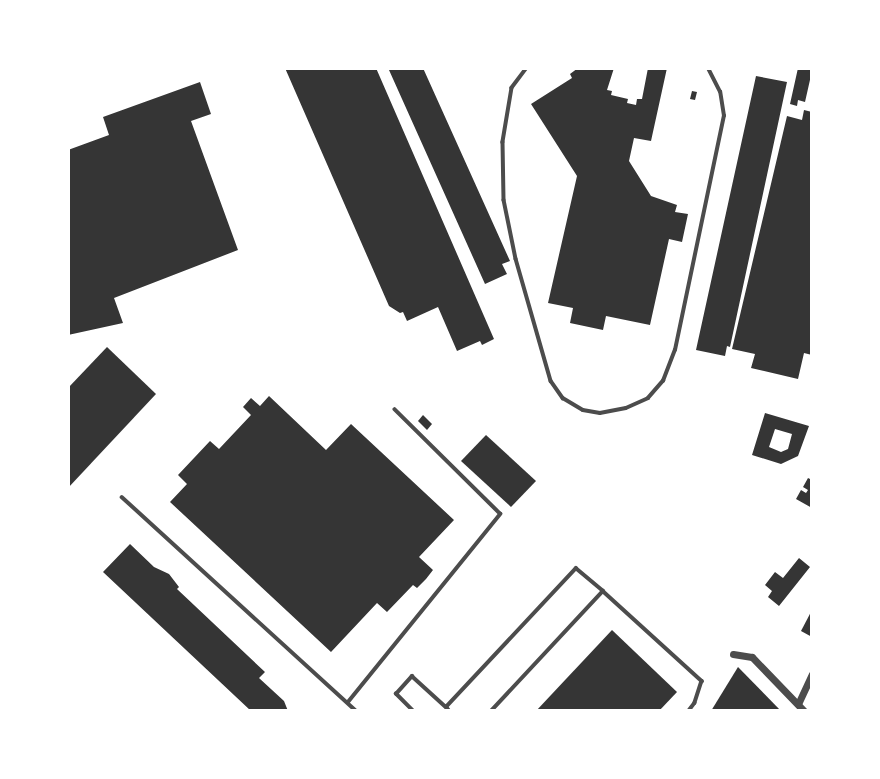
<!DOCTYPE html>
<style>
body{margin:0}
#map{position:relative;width:880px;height:779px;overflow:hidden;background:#fff;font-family:Ubuntu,sans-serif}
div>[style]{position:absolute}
.building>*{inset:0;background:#353535}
.service>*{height:3.5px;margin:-1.75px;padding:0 1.75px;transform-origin:1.75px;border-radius:1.75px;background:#4c4c4c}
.minor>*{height:7px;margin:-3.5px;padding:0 3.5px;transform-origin:3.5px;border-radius:3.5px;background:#4c4c4c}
span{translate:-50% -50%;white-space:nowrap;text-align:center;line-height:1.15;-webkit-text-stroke:6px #fff;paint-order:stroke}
.frame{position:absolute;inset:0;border:70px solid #fff;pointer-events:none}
</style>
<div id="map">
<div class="building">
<div style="clip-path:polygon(285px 68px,376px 68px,494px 339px,482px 345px,480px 341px,457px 351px,438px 307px,407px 321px,403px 312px,400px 313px,389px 306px)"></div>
<div style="clip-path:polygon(394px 68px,423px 68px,510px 261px,502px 264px,507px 274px,485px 284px,389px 70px)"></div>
<div style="clip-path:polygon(578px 68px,614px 68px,607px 90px,612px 91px,611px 95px,628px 99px,627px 103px,636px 105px,637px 99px,642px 99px,648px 68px,667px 68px,651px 141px,634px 138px,629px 161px,651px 196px,677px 205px,675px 212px,688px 214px,682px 242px,669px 239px,650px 325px,606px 316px,603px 330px,570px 323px,573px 308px,548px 303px,577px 176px,531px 104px,572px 78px,570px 74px)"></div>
<div style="clip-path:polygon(798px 68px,812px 68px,812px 71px,805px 102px,798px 100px,797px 106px,790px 104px)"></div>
<div style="clip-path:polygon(756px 76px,787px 82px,730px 347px,727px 346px,725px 356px,696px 350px)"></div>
<div style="clip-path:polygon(200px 82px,211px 114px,191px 121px,238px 250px,114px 298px,123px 323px,68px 335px,68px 150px,109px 135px,103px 117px)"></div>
<div style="clip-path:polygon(692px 91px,697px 92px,695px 100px,690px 99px)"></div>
<div style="clip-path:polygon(804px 110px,812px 112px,812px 355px,804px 353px,798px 379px,751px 368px,755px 354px,732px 349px,787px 116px,802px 120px)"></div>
<div style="clip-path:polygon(107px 347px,156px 394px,68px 488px,68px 388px)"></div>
<div style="clip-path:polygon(269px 396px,326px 450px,351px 424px,454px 520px,419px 557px,433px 570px,426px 579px,417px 588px,413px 585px,387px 612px,377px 603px,331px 652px,170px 502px,187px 484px,178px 475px,210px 441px,219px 449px,251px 415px,243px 407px,251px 398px,260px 406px)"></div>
<div style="clip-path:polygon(evenodd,765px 413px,809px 426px,798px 456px,781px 464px,752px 455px,765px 413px,775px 429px,792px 434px,788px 449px,781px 452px,769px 447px,775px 429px)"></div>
<div style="clip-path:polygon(423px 415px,432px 424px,427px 430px,418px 421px)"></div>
<div style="clip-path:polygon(486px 435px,536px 481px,511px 507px,461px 461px)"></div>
<div style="clip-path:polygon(808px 478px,812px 480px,812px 508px,796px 499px,801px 490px,806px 493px,808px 490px,803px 487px)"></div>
<div style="clip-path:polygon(130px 544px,154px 567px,169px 574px,179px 587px,177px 589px,265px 672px,259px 678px,284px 701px,288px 711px,251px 711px,103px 572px)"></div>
<div style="clip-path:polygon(799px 558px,810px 567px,779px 606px,768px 597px,772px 591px,765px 585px,775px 572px,783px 578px)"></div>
<div style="clip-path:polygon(812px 610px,812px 637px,801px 631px)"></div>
<div style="clip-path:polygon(612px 630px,677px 692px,659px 711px,536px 711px)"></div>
<div style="clip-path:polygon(738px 667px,781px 711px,711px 711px)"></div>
</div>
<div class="service">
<div style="left:527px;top:68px;width:25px;rotate:127deg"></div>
<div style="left:512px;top:88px;width:55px;rotate:99.5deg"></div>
<div style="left:503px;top:142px;width:58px;rotate:89deg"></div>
<div style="left:504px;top:200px;width:60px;rotate:78.5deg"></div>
<div style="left:516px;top:259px;width:127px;rotate:74deg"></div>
<div style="left:551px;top:381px;width:21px;rotate:55deg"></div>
<div style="left:563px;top:398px;width:23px;rotate:31deg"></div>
<div style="left:583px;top:410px;width:17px;rotate:10deg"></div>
<div style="left:600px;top:413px;width:26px;rotate:-11deg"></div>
<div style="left:626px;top:408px;width:24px;rotate:-24deg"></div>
<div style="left:648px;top:398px;width:23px;rotate:-49deg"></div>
<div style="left:663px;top:381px;width:33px;rotate:-69deg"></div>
<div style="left:675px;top:350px;width:239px;rotate:-78.2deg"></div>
<div style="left:724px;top:116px;width:24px;rotate:-99deg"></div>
<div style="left:720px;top:92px;width:27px;rotate:-117deg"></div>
<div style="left:122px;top:497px;width:317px;rotate:42.4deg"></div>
<div style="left:348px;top:702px;width:242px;rotate:-51deg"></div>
<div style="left:500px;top:514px;width:148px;rotate:-135.3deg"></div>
<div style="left:413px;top:711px;width:24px;rotate:-135deg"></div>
<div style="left:396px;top:694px;width:24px;rotate:-48deg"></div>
<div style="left:412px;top:676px;width:46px;rotate:42.4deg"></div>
<div style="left:449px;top:711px;width:5px;rotate:-127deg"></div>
<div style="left:446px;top:707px;width:190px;rotate:-46.9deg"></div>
<div style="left:576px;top:568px;width:35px;rotate:40deg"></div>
<div style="left:491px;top:711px;width:164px;rotate:-47deg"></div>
<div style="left:603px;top:591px;width:134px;rotate:42.3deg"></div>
<div style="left:702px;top:681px;width:23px;rotate:108deg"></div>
<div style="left:695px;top:703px;width:10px;rotate:127deg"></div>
</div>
<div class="minor">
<div style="left:733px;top:654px;width:19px;rotate:9deg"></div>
<div style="left:752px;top:657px;width:75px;rotate:46.1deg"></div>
<div style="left:798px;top:704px;width:33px;rotate:-65deg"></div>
</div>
<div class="frame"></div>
</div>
